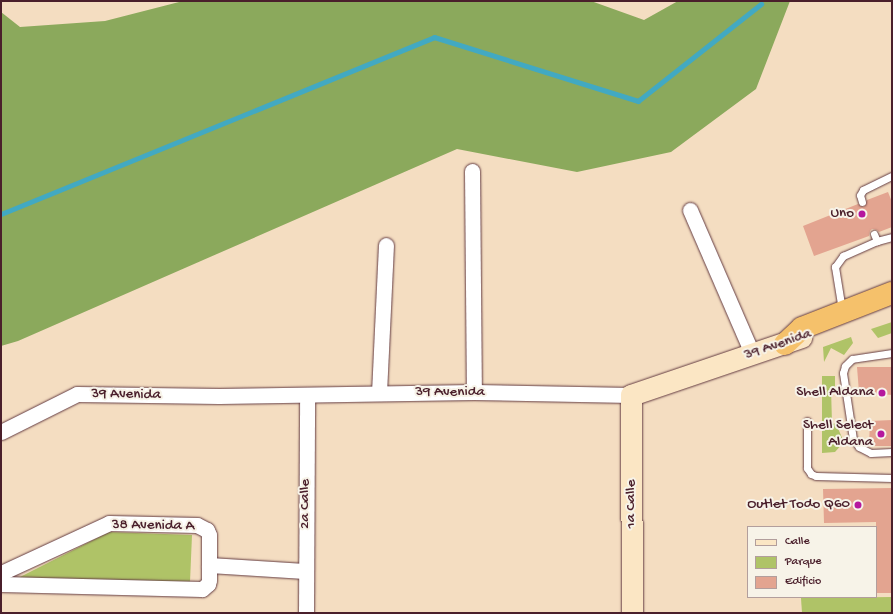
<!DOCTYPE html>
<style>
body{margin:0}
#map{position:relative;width:893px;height:614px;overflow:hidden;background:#f4ddc1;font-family:"Gochi Hand",sans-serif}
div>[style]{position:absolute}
.green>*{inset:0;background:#afc367}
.forest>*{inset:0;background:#8ba95c}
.stream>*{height:5px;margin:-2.5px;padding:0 2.5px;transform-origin:2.5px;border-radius:2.5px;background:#42a9c2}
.building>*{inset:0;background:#e3a490}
.roads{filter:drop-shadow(0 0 1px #643c42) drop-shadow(0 0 1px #643c42)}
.lane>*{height:7px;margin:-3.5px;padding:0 3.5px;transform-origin:3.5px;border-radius:3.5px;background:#fff}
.street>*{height:15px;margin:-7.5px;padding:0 7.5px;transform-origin:7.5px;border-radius:7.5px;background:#fff}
.secondary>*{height:21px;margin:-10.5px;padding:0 10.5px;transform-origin:10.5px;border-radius:10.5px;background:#fbe6c4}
.highway>*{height:22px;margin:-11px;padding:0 11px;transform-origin:11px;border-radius:11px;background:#f5c16b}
.dots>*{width:11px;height:11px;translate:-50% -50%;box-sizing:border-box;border:2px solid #f7f3e8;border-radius:50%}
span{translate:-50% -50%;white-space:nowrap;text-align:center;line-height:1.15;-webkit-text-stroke:4px #f7f3e8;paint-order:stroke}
.poi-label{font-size:15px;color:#4a1f2b}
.right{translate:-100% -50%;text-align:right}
.street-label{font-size:15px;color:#4a1f2b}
.frame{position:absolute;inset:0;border:2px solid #4a1f2b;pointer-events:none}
.legend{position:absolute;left:747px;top:526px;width:130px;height:72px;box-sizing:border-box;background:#f7f3e8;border:1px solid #b29e9c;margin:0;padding:5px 7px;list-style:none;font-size:12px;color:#4a1f2b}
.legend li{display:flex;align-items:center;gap:8px;height:20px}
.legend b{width:20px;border:1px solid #b29e9c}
</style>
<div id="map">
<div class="green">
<div style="clip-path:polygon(892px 322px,892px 333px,878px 338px,871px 329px)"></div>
<div style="clip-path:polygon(851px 337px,853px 343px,844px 355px,831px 348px,824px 362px,823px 347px)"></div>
<div style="clip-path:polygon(822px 376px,835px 376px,835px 388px,831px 388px,832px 423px,836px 424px,844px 442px,835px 452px,822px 453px)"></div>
<div style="clip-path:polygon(109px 532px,192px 535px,190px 582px,18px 578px)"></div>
<div style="clip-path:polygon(892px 597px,892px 613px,802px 613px,801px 598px)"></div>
</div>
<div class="forest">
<div style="clip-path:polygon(183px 1px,591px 1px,644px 20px,678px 1px,790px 1px,756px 89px,671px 152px,577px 172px,457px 149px,18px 341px,1px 346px,1px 12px,20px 27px,105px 21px)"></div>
</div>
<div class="stream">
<div style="left:1px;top:214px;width:468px;rotate:-22.2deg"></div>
<div style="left:434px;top:37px;width:214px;rotate:17.4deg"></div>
<div style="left:638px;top:101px;width:157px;rotate:-38.3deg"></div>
</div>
<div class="building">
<div style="clip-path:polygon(888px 192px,892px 202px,892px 227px,879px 232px,877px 230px,872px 229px,870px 231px,869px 236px,814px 256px,803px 226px,858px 204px,864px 207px,867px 200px)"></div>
<div style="clip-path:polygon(857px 367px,892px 367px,892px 395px,859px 392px)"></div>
<div style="clip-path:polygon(892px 420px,892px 446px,869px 446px,870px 421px)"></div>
<div style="clip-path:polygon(892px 488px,892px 593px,876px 593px,876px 522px,824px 523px,823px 489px)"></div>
</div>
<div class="roads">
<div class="lane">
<div style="left:862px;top:202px;width:7px;rotate:-106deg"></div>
<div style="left:860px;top:195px;width:6px;rotate:-59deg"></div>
<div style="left:863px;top:190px;width:32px;rotate:-26deg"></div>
<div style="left:874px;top:234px;width:8px;rotate:67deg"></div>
<div style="left:877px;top:241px;width:16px;rotate:-15deg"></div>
<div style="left:842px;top:310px;width:44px;rotate:-99.2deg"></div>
<div style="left:835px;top:267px;width:14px;rotate:-54deg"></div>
<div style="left:843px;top:256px;width:37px;rotate:-24deg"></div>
<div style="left:892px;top:353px;width:40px;rotate:171.5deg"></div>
<div style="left:852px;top:359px;width:10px;rotate:135deg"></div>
<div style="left:845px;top:366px;width:7px;rotate:106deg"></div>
<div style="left:843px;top:373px;width:67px;rotate:81.4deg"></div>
<div style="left:853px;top:439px;width:10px;rotate:53deg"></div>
<div style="left:859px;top:447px;width:13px;rotate:27deg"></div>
<div style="left:871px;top:453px;width:21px;rotate:-3deg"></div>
<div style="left:807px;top:421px;width:47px;rotate:90deg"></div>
<div style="left:807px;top:468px;width:7px;rotate:56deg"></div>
<div style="left:811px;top:474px;width:5px;rotate:22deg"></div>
<div style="left:816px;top:476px;width:76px;rotate:1.5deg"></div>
</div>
<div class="street">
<div style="left:472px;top:171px;width:221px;rotate:89.5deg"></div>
<div style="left:690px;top:210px;width:156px;rotate:66.6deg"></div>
<div style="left:379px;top:393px;width:148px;rotate:-87.3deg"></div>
<div style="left:1px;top:432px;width:85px;rotate:-26.6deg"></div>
<div style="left:77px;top:394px;width:142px;rotate:0.8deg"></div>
<div style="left:219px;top:396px;width:255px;rotate:-0.9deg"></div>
<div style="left:474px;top:392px;width:157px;rotate:1.1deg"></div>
<div style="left:209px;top:565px;width:96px;rotate:3.6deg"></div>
<div style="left:1px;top:573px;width:119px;rotate:-24.8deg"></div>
<div style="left:109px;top:523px;width:88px;rotate:1.3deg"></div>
<div style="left:197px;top:525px;width:11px;rotate:27deg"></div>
<div style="left:207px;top:530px;width:5px;rotate:68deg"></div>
<div style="left:209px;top:535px;width:45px;rotate:90deg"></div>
<div style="left:209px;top:580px;width:4px;rotate:104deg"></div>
<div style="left:208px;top:584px;width:8px;rotate:140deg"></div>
<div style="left:202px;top:589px;width:201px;rotate:-178.6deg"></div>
<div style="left:306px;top:613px;width:217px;rotate:-89.7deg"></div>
</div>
<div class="secondary">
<div style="left:632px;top:613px;width:218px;rotate:-90.3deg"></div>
<div style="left:631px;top:395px;width:180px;rotate:-18.8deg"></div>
</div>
<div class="highway">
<div style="left:785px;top:344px;width:23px;rotate:-43deg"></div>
<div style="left:802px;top:328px;width:97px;rotate:-21.3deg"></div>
</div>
</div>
<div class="dots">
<div style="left:862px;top:214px;background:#b5179e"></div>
<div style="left:882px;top:393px;background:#b5179e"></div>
<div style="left:881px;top:434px;background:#b5179e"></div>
<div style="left:858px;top:505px;background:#b5179e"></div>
</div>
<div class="poi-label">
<span class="right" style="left:854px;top:214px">Uno</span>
<span class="right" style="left:874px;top:393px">Shell Aldana</span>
<span class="right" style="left:873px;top:434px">Shell Select<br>Aldana</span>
<span class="right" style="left:850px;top:505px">Outlet Todo Q60</span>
</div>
<div class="street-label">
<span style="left:778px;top:345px;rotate:-19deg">39 Avenida</span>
<span style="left:450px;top:393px">39 Avenida</span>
<span style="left:126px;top:395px;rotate:1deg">39 Avenida</span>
<span style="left:306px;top:504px;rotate:-90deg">2a Calle</span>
<span style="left:632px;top:504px;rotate:-90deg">1a Calle</span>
<span style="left:153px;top:526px;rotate:1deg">38 Avenida A</span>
</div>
<div class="frame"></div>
<ul class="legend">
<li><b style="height:5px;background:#fbe6c4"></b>Calle</li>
<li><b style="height:11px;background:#afc367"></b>Parque</li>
<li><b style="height:11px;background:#e3a490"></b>Edificio</li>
</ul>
</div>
